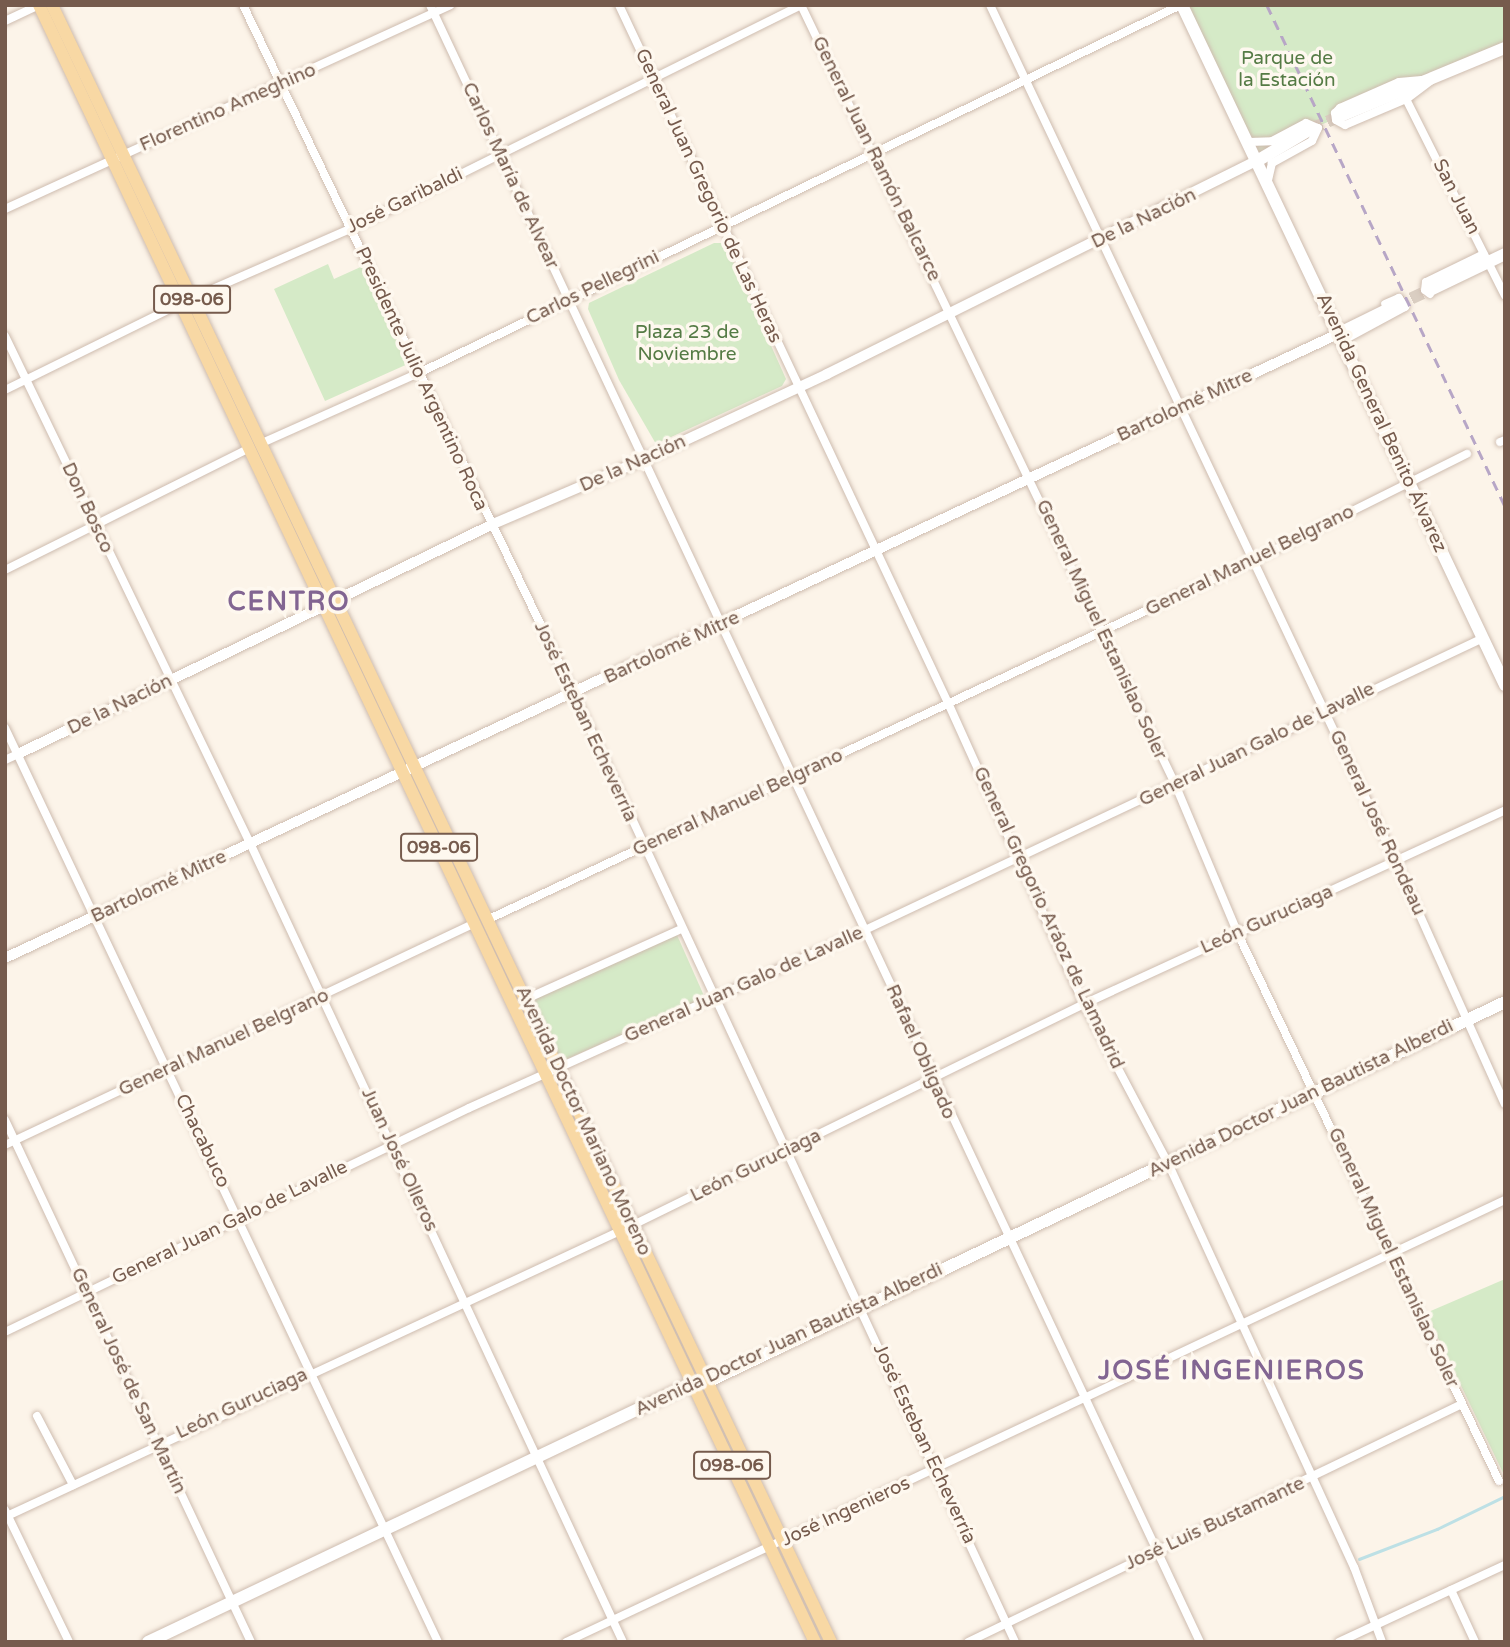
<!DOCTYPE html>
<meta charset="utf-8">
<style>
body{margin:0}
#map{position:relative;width:1510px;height:1647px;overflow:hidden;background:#fcf4e9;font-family:"Varela Round",sans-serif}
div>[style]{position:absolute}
.green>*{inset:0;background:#d5eac7}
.stream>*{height:2.5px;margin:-1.25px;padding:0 1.25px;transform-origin:1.25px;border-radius:1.25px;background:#bde0e5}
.secondary-tunnel>*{height:12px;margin-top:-6px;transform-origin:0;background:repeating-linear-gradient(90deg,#dacec2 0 12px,transparent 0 18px)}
.roads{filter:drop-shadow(0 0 2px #cebcaf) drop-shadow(0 0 2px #cebcaf)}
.minor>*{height:8px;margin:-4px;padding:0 4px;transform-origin:4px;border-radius:4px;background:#fff}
.tertiary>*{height:10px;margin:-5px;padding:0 5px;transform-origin:5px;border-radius:5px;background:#fff}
.secondary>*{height:12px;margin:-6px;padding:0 6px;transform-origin:6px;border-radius:6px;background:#fff}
.primary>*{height:12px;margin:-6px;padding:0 6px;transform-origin:6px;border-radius:6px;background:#f8d8a4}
.rail>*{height:2.5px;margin-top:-1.25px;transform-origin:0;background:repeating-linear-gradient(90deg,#b7a6c6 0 10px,transparent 0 17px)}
span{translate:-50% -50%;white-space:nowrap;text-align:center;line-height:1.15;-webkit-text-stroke:7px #fef8ef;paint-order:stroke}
.shield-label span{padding:2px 5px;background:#fef8ef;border:2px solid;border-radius:5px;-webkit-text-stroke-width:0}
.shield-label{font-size:18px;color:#765b4d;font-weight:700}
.park-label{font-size:19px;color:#557b45}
.street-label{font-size:19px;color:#765b4d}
.district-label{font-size:26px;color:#826592;font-weight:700;letter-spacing:2px}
.frame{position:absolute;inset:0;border:7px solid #765b4d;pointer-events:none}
</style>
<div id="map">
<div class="green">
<div style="clip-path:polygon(1182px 5px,1505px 5px,1505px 48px,1311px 129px,1257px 161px)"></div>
<div style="clip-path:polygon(714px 243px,722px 243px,730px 254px,786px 379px,782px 386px,656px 444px,619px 380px,588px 309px,589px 303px)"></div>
<div style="clip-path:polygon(328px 264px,334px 279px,365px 265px,410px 363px,325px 401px,274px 289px)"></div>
<div style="clip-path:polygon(677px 935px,705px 998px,560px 1062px,532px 999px)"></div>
<div style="clip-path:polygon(1505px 1279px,1505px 1477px,1426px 1313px)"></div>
</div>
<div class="stream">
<div style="left:1359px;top:1559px;width:84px;rotate:-21deg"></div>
<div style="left:1437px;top:1529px;width:76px;rotate:-25.9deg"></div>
</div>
<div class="secondary-tunnel">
<div style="left:1311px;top:129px;width:35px;rotate:-24deg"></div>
<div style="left:1395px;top:306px;width:38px;rotate:-25deg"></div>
</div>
<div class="roads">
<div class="minor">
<div style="left:243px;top:5px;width:764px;rotate:64.34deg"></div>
<div style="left:574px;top:694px;width:1046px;rotate:65.05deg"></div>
<div style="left:430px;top:5px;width:1809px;rotate:64.81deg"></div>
<div style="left:619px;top:5px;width:774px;rotate:64.76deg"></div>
<div style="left:949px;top:705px;width:328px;rotate:65.7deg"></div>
<div style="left:1084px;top:1004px;width:180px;rotate:62.2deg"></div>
<div style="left:1168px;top:1163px;width:445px;rotate:65.3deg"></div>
<div style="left:1354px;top:1567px;width:80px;rotate:69.5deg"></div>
<div style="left:801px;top:5px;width:864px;rotate:64.35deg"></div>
<div style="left:1175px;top:784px;width:163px;rotate:67.2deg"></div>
<div style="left:1238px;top:934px;width:606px;rotate:64.49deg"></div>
<div style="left:990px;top:5px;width:948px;rotate:64.65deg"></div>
<div style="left:1396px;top:862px;width:265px;rotate:65.8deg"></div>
<div style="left:5px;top:21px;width:38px;rotate:-25deg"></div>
<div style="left:1433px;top:79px;width:34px;rotate:143deg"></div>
<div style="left:1406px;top:99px;width:66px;rotate:156.9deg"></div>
<div style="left:1345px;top:125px;width:10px;rotate:-151deg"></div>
<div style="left:1336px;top:120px;width:7px;rotate:-98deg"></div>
<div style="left:1335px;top:113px;width:7px;rotate:-45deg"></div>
<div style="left:1340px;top:108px;width:64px;rotate:-23.8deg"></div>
<div style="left:1399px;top:82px;width:34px;rotate:-5deg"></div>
<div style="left:1406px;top:99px;width:220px;rotate:63.3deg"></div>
<div style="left:1249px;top:142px;width:23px;rotate:-2deg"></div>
<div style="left:1272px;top:141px;width:38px;rotate:-28deg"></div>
<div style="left:1306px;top:123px;width:13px;rotate:23deg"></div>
<div style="left:1318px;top:128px;width:14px;rotate:115deg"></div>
<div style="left:1312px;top:141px;width:46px;rotate:151.2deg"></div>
<div style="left:1272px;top:163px;width:17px;rotate:103deg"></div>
<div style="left:5px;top:209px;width:490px;rotate:-24.6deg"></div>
<div style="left:1430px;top:294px;width:6px;rotate:-141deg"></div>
<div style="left:1425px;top:290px;width:8px;rotate:-83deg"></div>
<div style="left:1426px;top:282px;width:64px;rotate:-25.8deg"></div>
<div style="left:5px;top:336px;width:563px;rotate:64.21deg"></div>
<div style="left:250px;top:843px;width:882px;rotate:64.98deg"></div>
<div style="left:1342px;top:341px;width:72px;rotate:-28.4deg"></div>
<div style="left:1405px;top:307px;width:11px;rotate:-124deg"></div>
<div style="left:1399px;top:298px;width:15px;rotate:157deg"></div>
<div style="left:5px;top:390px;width:208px;rotate:-26.2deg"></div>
<div style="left:192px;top:298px;width:172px;rotate:-23.6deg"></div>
<div style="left:350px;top:229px;width:504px;rotate:-26.41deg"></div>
<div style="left:1500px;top:442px;width:5px;rotate:-22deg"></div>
<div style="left:262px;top:443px;width:174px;rotate:-24.1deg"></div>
<div style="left:421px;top:372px;width:844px;rotate:-25.78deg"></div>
<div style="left:5px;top:570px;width:274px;rotate:-26.5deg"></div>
<div style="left:5px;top:728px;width:1011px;rotate:64.65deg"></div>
<div style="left:5px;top:760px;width:14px;rotate:-25deg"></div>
<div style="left:489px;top:919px;width:845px;rotate:-25.14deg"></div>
<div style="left:1254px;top:560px;width:238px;rotate:-26.5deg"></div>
<div style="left:526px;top:999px;width:170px;rotate:-24.3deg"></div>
<div style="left:5px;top:1120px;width:577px;rotate:64.77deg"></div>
<div style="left:5px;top:1145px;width:520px;rotate:-25.28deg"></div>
<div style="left:5px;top:1332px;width:515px;rotate:-25.77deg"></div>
<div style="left:469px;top:1108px;width:434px;rotate:-24.2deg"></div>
<div style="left:865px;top:930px;width:684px;rotate:-25.29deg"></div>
<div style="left:37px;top:1416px;width:78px;rotate:62.4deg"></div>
<div style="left:5px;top:1510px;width:147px;rotate:64.1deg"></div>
<div style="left:5px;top:1517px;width:693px;rotate:-24.94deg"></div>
<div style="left:633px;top:1225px;width:502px;rotate:-26.11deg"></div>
<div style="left:1084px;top:1004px;width:464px;rotate:-24.7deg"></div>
<div style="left:1451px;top:1590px;width:57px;rotate:65.2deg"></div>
<div style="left:566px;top:1642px;width:1038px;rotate:-25.21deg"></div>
<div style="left:968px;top:1642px;width:548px;rotate:-25.72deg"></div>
<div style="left:1339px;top:1642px;width:183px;rotate:-24.9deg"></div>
</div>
<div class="tertiary">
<div style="left:18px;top:754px;width:526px;rotate:-25.83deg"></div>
<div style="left:491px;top:525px;width:168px;rotate:-23.2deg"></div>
<div style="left:645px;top:459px;width:201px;rotate:-25deg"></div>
<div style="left:827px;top:374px;width:480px;rotate:-26.4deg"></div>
<div style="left:5px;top:958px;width:1472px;rotate:-25.09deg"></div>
</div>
<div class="secondary">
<div style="left:1182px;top:5px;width:753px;rotate:64.59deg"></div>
<div style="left:1343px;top:115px;width:175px;rotate:-22.5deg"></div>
<div style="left:1257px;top:161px;width:63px;rotate:-30.7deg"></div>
<div style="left:1430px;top:290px;width:83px;rotate:-25.6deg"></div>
<div style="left:1338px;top:334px;width:64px;rotate:-26.2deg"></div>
<div style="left:148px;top:1642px;width:603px;rotate:-25.42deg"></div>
<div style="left:693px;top:1383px;width:14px;rotate:-4deg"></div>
<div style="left:707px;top:1382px;width:884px;rotate:-25.46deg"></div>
</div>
<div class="primary">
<div style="left:39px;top:5px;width:1812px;rotate:64.64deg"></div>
<div style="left:52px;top:5px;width:1813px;rotate:64.55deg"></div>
</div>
</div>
<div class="rail">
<div style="left:1267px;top:5px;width:555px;rotate:64.59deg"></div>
</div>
<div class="shield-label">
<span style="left:192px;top:299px">098-06</span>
<span style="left:439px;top:847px">098-06</span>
<span style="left:732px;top:1465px">098-06</span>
</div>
<div class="park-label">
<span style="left:1287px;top:70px">Parque de<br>la Estación</span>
<span style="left:687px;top:344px">Plaza 23 de<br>Noviembre</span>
</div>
<div class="street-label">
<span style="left:228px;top:108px;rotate:-24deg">Florentino Ameghino</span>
<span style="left:876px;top:159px;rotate:64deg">General Juan Ramón Balcarce</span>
<span style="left:510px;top:176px;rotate:65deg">Carlos María de Alvear</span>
<span style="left:708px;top:196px;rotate:65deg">General Juan Gregorio de Las Heras</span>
<span style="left:1456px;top:197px;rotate:63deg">San Juan</span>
<span style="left:405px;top:201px;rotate:-26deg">José Garibaldi</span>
<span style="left:1144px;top:219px;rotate:-26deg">De la Nación</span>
<span style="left:593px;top:288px;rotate:-26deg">Carlos Pellegrini</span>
<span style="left:421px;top:379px;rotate:65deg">Presidente Julio Argentino Roca</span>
<span style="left:1185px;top:406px;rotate:-25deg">Bartolomé Mitre</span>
<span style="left:1381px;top:423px;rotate:65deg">Avenida General Benito Álvarez</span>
<span style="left:633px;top:464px;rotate:-24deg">De la Nación</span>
<span style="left:87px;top:508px;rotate:65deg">Don Bosco</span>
<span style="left:1250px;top:561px;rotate:-26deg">General Manuel Belgrano</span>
<span style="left:1101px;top:630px;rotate:65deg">General Miguel Estanislao Soler</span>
<span style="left:672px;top:648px;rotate:-25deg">Bartolomé Mitre</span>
<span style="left:120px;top:705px;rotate:-26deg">De la Nación</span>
<span style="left:585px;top:722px;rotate:65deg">José Esteban Echeverría</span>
<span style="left:1257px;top:745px;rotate:-26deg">General Juan Galo de Lavalle</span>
<span style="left:738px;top:803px;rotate:-25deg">General Manuel Belgrano</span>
<span style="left:1377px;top:823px;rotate:65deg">General José Rondeau</span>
<span style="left:159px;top:887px;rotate:-25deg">Bartolomé Mitre</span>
<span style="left:1048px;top:918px;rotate:65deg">General Gregorio Aráoz de Lamadrid</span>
<span style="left:1267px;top:920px;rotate:-24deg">León Guruciaga</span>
<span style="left:744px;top:985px;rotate:-24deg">General Juan Galo de Lavalle</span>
<span style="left:224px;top:1043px;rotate:-25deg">General Manuel Belgrano</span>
<span style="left:920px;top:1052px;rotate:66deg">Rafael Obligado</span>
<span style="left:1301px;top:1099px;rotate:-26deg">Avenida Doctor Juan Bautista Alberdi</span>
<span style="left:583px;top:1121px;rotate:65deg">Avenida Doctor Mariano Moreno</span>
<span style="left:202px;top:1141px;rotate:64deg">Chacabuco</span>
<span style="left:399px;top:1160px;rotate:65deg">Juan José Olleros</span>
<span style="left:756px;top:1166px;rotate:-26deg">León Guruciaga</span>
<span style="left:230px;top:1223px;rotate:-26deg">General Juan Galo de Lavalle</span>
<span style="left:1393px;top:1258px;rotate:65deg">General Miguel Estanislao Soler</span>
<span style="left:789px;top:1340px;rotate:-25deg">Avenida Doctor Juan Bautista Alberdi</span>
<span style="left:128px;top:1381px;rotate:65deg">General José de San Martín</span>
<span style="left:242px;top:1404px;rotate:-25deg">León Guruciaga</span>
<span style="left:924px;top:1444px;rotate:65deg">José Esteban Echeverría</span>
<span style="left:846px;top:1512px;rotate:-25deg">José Ingenieros</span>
<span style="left:1215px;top:1524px;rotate:-25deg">José Luis Bustamante</span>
</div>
<div class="district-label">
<span style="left:289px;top:602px">CENTRO</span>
<span style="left:1232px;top:1371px">JOSÉ INGENIEROS</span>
</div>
<div class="frame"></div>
</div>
